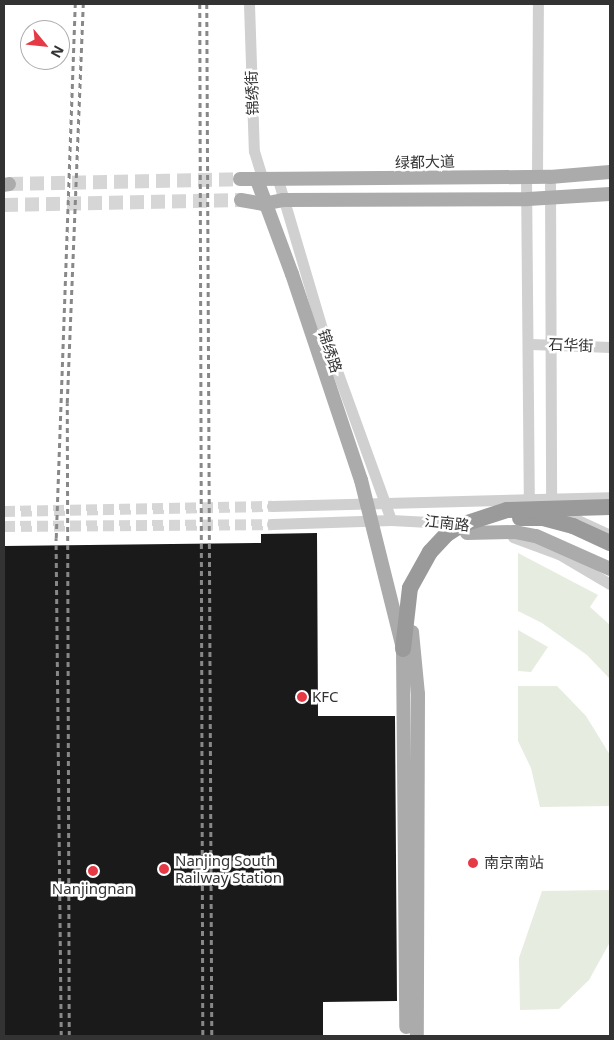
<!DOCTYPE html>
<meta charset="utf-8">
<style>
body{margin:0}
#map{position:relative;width:614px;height:1040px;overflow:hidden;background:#fff;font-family:"Noto Sans","Noto Sans SC",sans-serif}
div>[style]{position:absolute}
.green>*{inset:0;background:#e6ecdf}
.building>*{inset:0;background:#1a1a1a}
.minor-tunnel>*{height:11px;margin-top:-5.5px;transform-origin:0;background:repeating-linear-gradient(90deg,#d6d6d6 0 11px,transparent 0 16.5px)}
.major-tunnel>*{height:14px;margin-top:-7px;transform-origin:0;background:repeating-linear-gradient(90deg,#d6d6d6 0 14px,transparent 0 21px)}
.minor>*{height:11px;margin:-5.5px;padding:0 5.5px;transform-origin:5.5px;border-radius:5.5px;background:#d0d0d0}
.major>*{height:14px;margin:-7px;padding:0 7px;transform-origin:7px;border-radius:7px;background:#ababab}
.rail>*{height:2.5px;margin-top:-1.25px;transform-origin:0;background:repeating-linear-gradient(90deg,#888 0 5px,transparent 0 9px)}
.major-bridge>*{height:14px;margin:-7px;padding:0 7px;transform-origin:7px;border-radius:7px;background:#ababab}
.highway-bridge>*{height:16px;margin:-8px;padding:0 8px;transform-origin:8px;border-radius:8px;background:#9a9a9a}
.dots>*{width:14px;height:14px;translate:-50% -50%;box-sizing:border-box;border:2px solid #fff;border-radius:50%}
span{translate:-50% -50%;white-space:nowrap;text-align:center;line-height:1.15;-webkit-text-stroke:5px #fff;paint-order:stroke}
.street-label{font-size:15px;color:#333}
.poi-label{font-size:15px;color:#333}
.left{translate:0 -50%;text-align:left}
.frame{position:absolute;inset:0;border:5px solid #333;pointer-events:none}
.north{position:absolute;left:20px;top:20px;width:50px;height:50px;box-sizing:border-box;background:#fff;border:1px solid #adadad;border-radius:50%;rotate:118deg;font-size:14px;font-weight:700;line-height:20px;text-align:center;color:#333}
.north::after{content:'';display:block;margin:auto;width:18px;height:22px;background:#e63946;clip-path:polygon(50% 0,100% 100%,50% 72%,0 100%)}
</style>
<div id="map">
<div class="green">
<div style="clip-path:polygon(518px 553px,598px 595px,590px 607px,610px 625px,610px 679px,587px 655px,542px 623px,518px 611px)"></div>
<div style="clip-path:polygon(518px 630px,548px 647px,531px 672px,518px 671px)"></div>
<div style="clip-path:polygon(518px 686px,557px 686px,586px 716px,610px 755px,610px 806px,540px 807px,531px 768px,518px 741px)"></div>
<div style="clip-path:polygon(610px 890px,610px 942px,589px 980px,559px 1009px,520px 1010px,519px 958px,542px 891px)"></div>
</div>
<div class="building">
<div style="clip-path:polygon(317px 533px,318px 716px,395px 716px,397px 1001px,323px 1002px,323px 1036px,4px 1036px,4px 546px,261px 543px,261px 534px)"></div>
</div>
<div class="minor-tunnel">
<div style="left:4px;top:511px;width:268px;rotate:-1.1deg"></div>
<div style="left:4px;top:526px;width:268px;rotate:-0.4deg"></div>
</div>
<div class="major-tunnel">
<div style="left:9px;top:184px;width:231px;rotate:-1.2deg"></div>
<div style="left:4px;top:205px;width:237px;rotate:-1.2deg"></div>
</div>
<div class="minor">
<div style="left:249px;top:4px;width:147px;rotate:88.1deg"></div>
<div style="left:254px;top:151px;width:30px;rotate:73deg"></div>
<div style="left:526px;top:176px;width:321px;rotate:89.5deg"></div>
<div style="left:537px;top:176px;width:172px;rotate:-89.7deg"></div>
<div style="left:550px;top:177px;width:320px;rotate:89.8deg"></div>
<div style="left:278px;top:180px;width:159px;rotate:73.5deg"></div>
<div style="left:323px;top:332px;width:200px;rotate:70.1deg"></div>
<div style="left:531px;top:344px;width:79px;rotate:2.2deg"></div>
<div style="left:272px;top:506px;width:338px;rotate:-1.5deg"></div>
<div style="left:569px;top:516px;width:45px;rotate:24.9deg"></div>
<div style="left:272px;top:524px;width:119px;rotate:-1.9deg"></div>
<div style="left:391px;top:520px;width:76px;rotate:3deg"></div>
<div style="left:513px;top:537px;width:49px;rotate:20.3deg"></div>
<div style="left:559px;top:554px;width:59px;rotate:30.5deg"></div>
</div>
<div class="major">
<div style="left:240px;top:179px;width:310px;rotate:-0.4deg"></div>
<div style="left:550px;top:177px;width:60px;rotate:-4.8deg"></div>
<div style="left:257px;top:180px;width:100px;rotate:69.6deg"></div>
<div style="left:4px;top:185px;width:5px;rotate:-11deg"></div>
<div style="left:241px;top:200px;width:22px;rotate:10deg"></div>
<div style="left:263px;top:204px;width:20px;rotate:-11deg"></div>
<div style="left:283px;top:200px;width:245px;rotate:-0.2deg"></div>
<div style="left:528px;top:199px;width:82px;rotate:-3.5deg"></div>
</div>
<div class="rail">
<div style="left:200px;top:4px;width:1032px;rotate:89.83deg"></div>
<div style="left:207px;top:4px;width:1032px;rotate:89.72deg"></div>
<div style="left:61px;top:1036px;width:498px;rotate:-90.6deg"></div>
<div style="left:56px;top:538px;width:534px;rotate:-87.96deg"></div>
<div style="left:69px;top:1036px;width:633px;rotate:-90.18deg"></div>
<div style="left:67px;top:403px;width:399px;rotate:-87.7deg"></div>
</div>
<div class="major-bridge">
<div style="left:292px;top:274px;width:217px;rotate:71.5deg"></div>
<div style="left:361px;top:480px;width:174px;rotate:76deg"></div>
<div style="left:403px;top:649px;width:378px;rotate:89.5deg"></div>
<div style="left:467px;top:533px;width:48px;rotate:-1.2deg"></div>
<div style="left:515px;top:532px;width:21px;rotate:11deg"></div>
<div style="left:536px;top:536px;width:81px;rotate:24deg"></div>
<div style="left:412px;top:632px;width:62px;rotate:84.5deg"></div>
<div style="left:418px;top:694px;width:342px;rotate:90.2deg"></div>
</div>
<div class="highway-bridge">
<div style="left:520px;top:518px;width:23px"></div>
<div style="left:543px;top:518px;width:31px;rotate:15deg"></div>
<div style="left:573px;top:526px;width:41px;rotate:24.7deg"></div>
<div style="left:403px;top:649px;width:61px;rotate:-83.5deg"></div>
<div style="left:410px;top:588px;width:41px;rotate:-60.9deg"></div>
<div style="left:430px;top:552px;width:25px;rotate:-47deg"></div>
<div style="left:447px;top:534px;width:17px;rotate:-33deg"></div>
<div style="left:461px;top:525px;width:48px;rotate:-18.1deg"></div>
<div style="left:507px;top:510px;width:103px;rotate:-1.7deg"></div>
</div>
<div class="dots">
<div style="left:302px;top:697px;background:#e63946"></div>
<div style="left:473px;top:863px;background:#e63946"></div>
<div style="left:164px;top:869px;background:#e63946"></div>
<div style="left:93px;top:871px;background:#e63946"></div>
</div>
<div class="street-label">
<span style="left:252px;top:93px;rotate:-92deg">锦绣街</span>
<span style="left:425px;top:162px;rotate:-1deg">绿都大道</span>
<span style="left:571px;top:345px;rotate:2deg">石华街</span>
<span style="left:330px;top:351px;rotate:72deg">锦绣路</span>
<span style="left:447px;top:523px;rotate:6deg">江南路</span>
</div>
<div class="poi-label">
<span class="left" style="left:312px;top:697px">KFC</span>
<span class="left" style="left:175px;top:869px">Nanjing South<br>Railway Station</span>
<span class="left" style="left:484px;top:863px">南京南站</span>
<span style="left:93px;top:889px">Nanjingnan</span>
</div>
<div class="frame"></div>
<div class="north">N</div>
</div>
